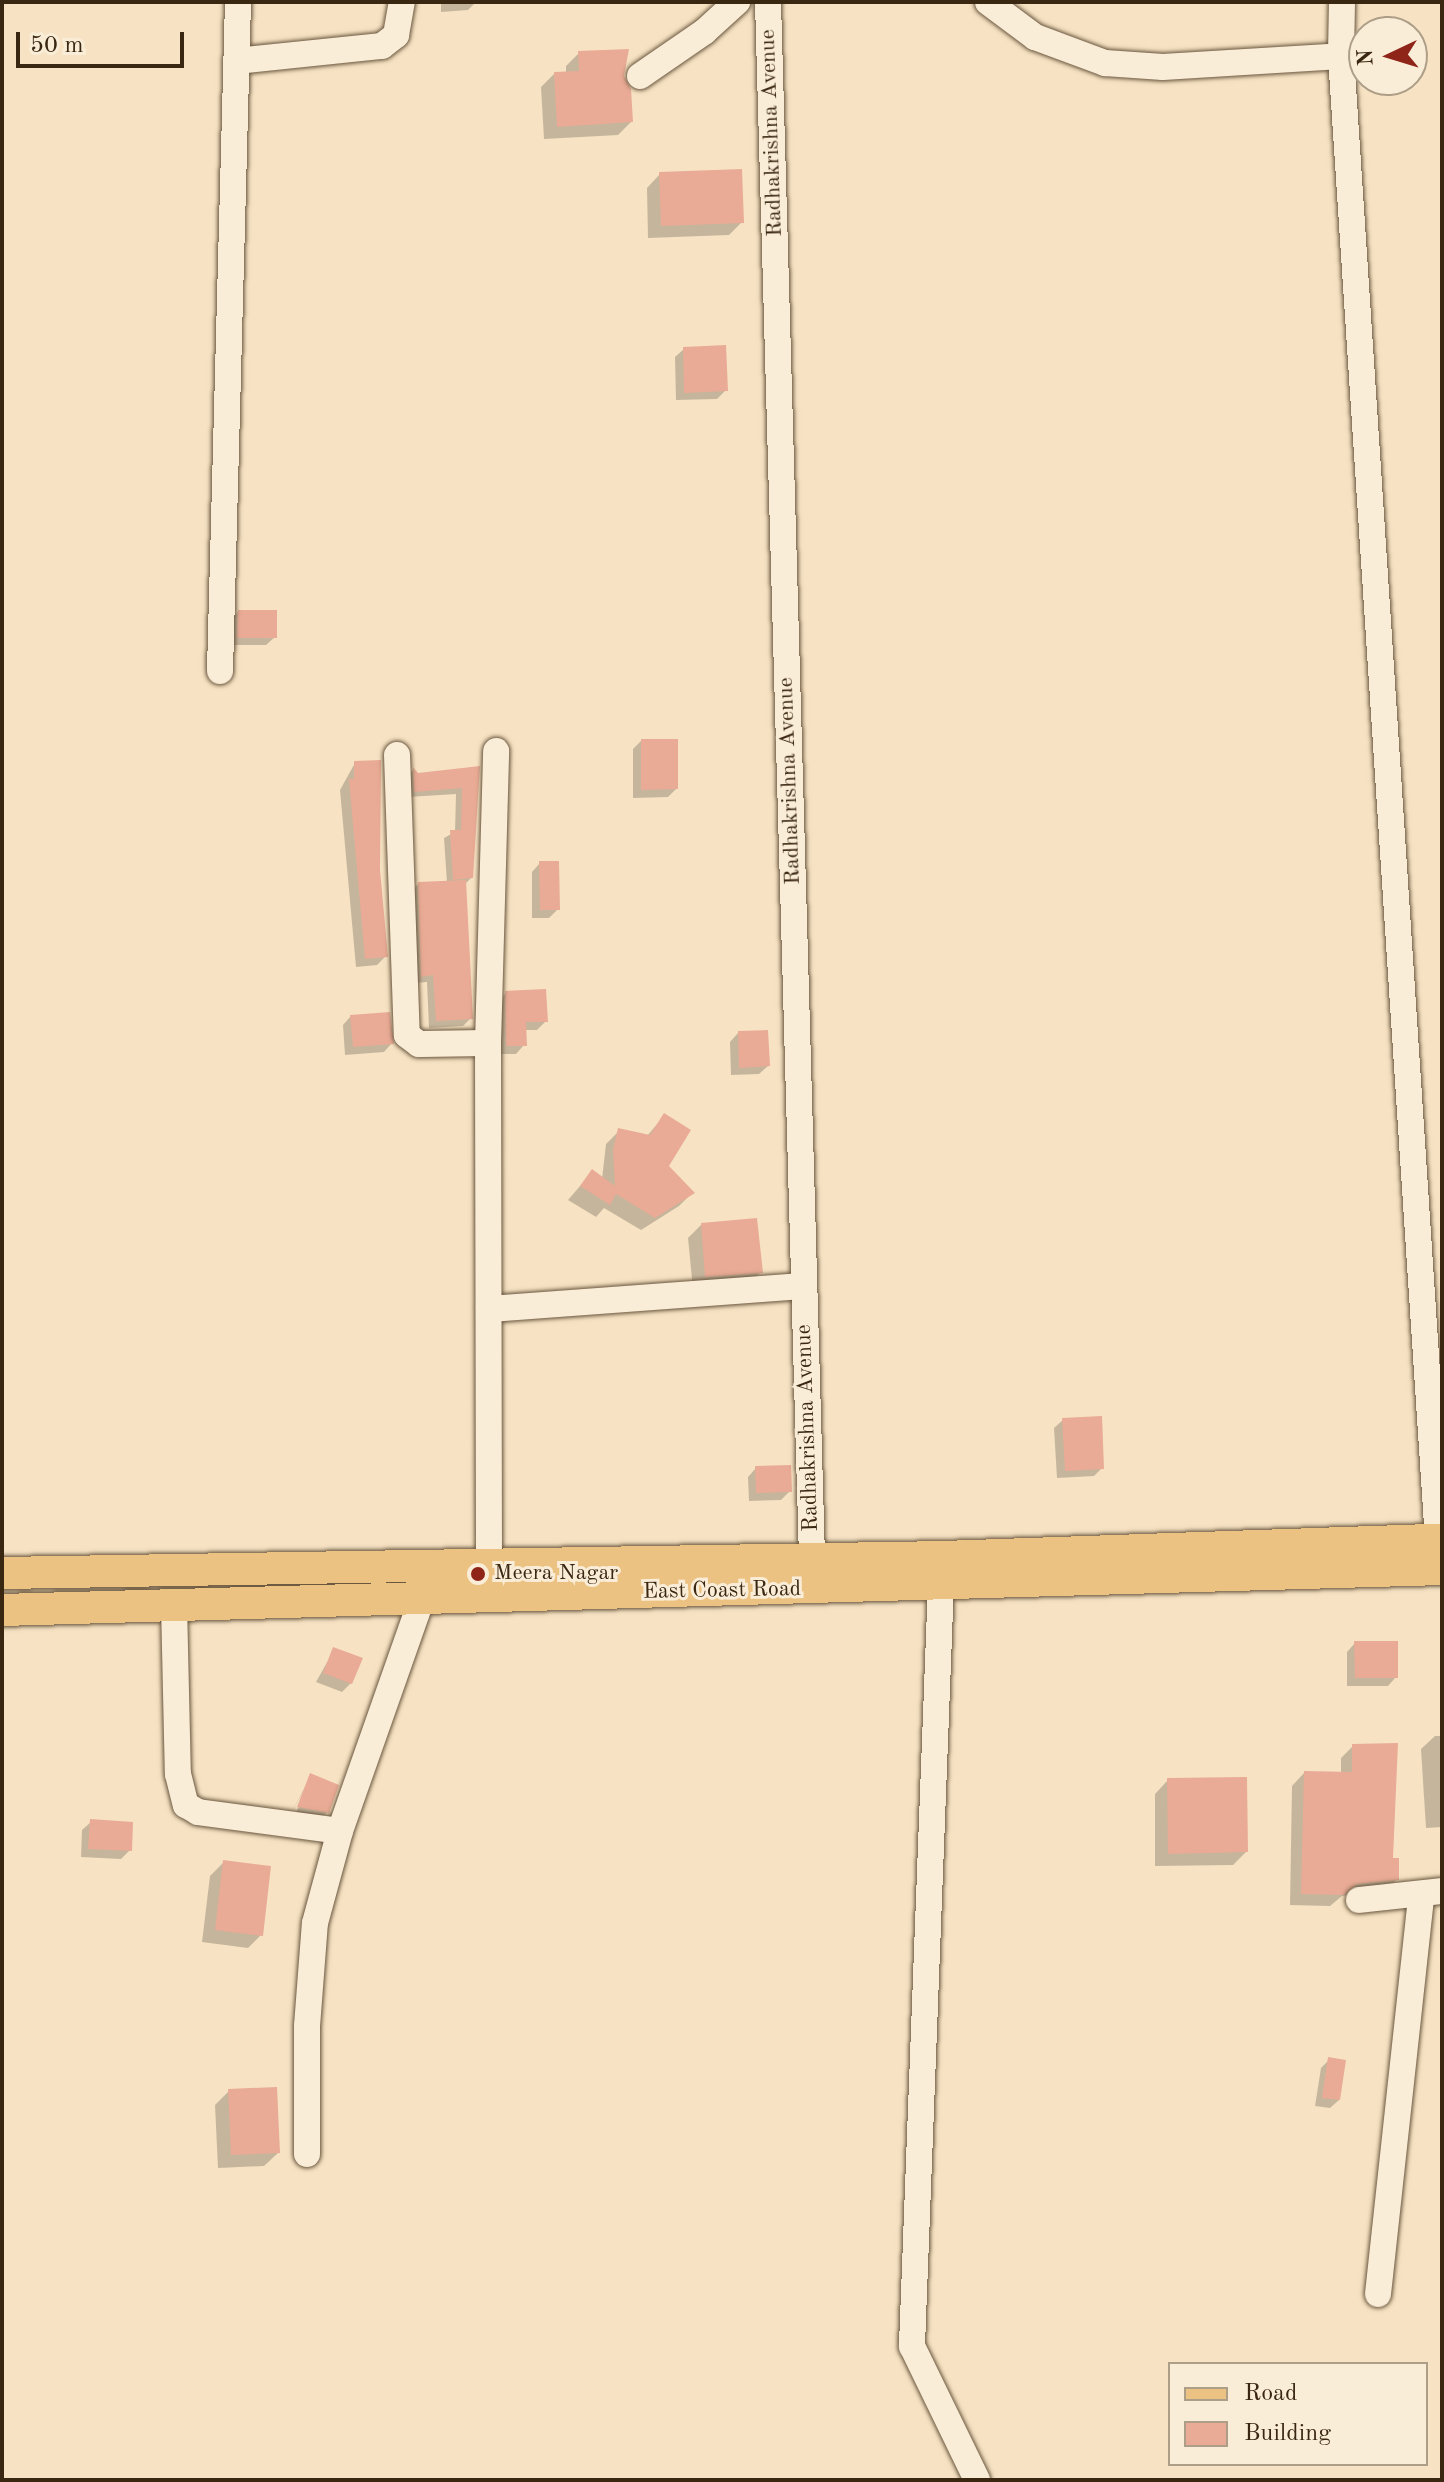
<!DOCTYPE html>
<style>
body{margin:0}
#map{position:relative;width:1444px;height:2482px;overflow:hidden;background:#f7e3c3;font-family:"Old Standard TT",serif}
div>[style]{position:absolute}
.shadow>*{inset:0;background:#0003}
.building>*{inset:0;background:#e9ab95}
.roads{filter:drop-shadow(0 0 2px #69563e) drop-shadow(0 0 2px #69563e)}
.minor>*{height:26px;margin:-13px;padding:0 13px;transform-origin:13px;border-radius:13px;background:#faedd8}
.major>*{height:32px;margin:-16px;padding:0 16px;transform-origin:16px;border-radius:16px;background:#ecc282}
.dots>*{width:22px;height:22px;translate:-50% -50%;box-sizing:border-box;border:4px solid #faedd8;border-radius:50%}
span{translate:-50% -50%;white-space:nowrap;text-align:center;line-height:1.15;-webkit-text-stroke:6px #faedd8;paint-order:stroke}
.street-label{font-size:22px;color:#3a2711}
.poi-label{font-size:22px;color:#3a2711}
.left{translate:0 -50%;text-align:left}
.frame{position:absolute;inset:0;border:4px solid #3a2711;pointer-events:none}
.legend{position:absolute;left:1168px;top:2362px;width:260px;height:104px;box-sizing:border-box;background:#faedd8;border:2px solid #ad9e88;margin:0;padding:10px 14px;list-style:none;font-size:24px;color:#3a2711}
.legend li{display:flex;align-items:center;gap:16px;height:40px}
.legend b{width:40px;border:2px solid #ad9e88}
.north{position:absolute;left:1348px;top:16px;width:80px;height:80px;box-sizing:border-box;background:#faedd8;border:2px solid #ad9e88;border-radius:50%;rotate:266deg;font-size:22px;font-weight:700;line-height:32px;text-align:center;color:#3a2711}
.north::after{content:'';display:block;margin:auto;width:28px;height:36px;background:#8f2418;clip-path:polygon(50% 0,100% 100%,50% 72%,0 100%)}
.scale{position:absolute;left:16px;top:32px;width:168px;height:36px;box-sizing:border-box;border:4px solid #3a2711;border-top:0;padding-left:10px;font-size:24px;line-height:28px;white-space:nowrap;color:#3a2711;-webkit-text-stroke:6px #faedd8;paint-order:stroke}
</style>
<div id="map">
<div class="shadow">
<div style="clip-path:polygon(441px 2px,476px 2px,468px 10px,441px 12px)"></div>
<div style="clip-path:polygon(579px 53px,622px 77px,631px 122px,618px 135px,544px 139px,541px 87px,554px 74px,566px 73px,566px 66px)"></div>
<div style="clip-path:polygon(660px 174px,742px 222px,729px 235px,648px 238px,647px 188px)"></div>
<div style="clip-path:polygon(684px 349px,726px 390px,717px 399px,676px 400px,675px 357px)"></div>
<div style="clip-path:polygon(238px 612px,275px 637px,266px 645px,229px 645px,230px 621px)"></div>
<div style="clip-path:polygon(641px 741px,676px 789px,668px 797px,633px 798px,633px 749px)"></div>
<div style="clip-path:polygon(355px 763px,378px 870px,386px 956px,377px 965px,356px 967px,340px 790px)"></div>
<div style="clip-path:polygon(477px 768px,471px 878px,464px 885px,471px 1018px,463px 1026px,429px 1028px,427px 982px,414px 983px,411px 892px,418px 884px,447px 883px,444px 838px,455px 832px,456px 794px,408px 797px,408px 776px,413px 770px,417px 775px)"></div>
<div style="clip-path:polygon(540px 863px,558px 909px,549px 918px,532px 918px,532px 872px)"></div>
<div style="clip-path:polygon(506px 993px,546px 1021px,537px 1030px,524px 1030px,524px 1045px,516px 1054px,498px 1054px,498px 1001px)"></div>
<div style="clip-path:polygon(351px 1016px,392px 1043px,384px 1052px,345px 1055px,343px 1025px)"></div>
<div style="clip-path:polygon(738px 1033px,768px 1066px,759px 1074px,731px 1075px,730px 1042px)"></div>
<div style="clip-path:polygon(664px 1116px,667px 1166px,692px 1193px,679px 1206px,641px 1230px,604px 1208px,596px 1217px,568px 1200px,592px 1172px,602px 1179px,606px 1144px,619px 1131px,647px 1136px)"></div>
<div style="clip-path:polygon(701px 1225px,761px 1272px,747px 1285px,693px 1289px,688px 1238px)"></div>
<div style="clip-path:polygon(1063px 1420px,1102px 1468px,1094px 1476px,1057px 1478px,1054px 1428px)"></div>
<div style="clip-path:polygon(756px 1468px,790px 1491px,781px 1500px,749px 1501px,748px 1477px)"></div>
<div style="clip-path:polygon(1355px 1643px,1396px 1677px,1388px 1686px,1347px 1686px,1347px 1652px)"></div>
<div style="clip-path:polygon(334px 1650px,351px 1683px,342px 1692px,316px 1682px)"></div>
<div style="clip-path:polygon(1435px 1736px,1442px 1736px,1442px 1827px,1426px 1828px,1421px 1749px)"></div>
<div style="clip-path:polygon(1353px 1746px,1397px 1879px,1385px 1891px,1342px 1896px,1330px 1906px,1290px 1905px,1292px 1786px,1304px 1773px,1341px 1774px,1341px 1758px)"></div>
<div style="clip-path:polygon(311px 1776px,327px 1812px,319px 1821px,295px 1816px,308px 1783px,290px 1815px)"></div>
<div style="clip-path:polygon(1168px 1780px,1246px 1852px,1233px 1865px,1155px 1866px,1155px 1794px)"></div>
<div style="clip-path:polygon(91px 1822px,130px 1850px,121px 1859px,81px 1857px,82px 1830px)"></div>
<div style="clip-path:polygon(224px 1862px,261px 1935px,248px 1948px,202px 1942px,210px 1876px)"></div>
<div style="clip-path:polygon(1329px 2060px,1339px 2100px,1330px 2108px,1315px 2106px,1321px 2068px)"></div>
<div style="clip-path:polygon(229px 2091px,278px 2153px,264px 2166px,218px 2168px,215px 2105px)"></div>
</div>
<div class="building">
<div style="clip-path:polygon(629px 49px,624px 76px,631px 89px,633px 122px,557px 127px,554px 72px,579px 71px,578px 51px)"></div>
<div style="clip-path:polygon(742px 169px,744px 223px,661px 226px,659px 172px)"></div>
<div style="clip-path:polygon(726px 345px,728px 391px,684px 393px,683px 347px)"></div>
<div style="clip-path:polygon(238px 610px,277px 610px,277px 638px,237px 638px)"></div>
<div style="clip-path:polygon(641px 739px,678px 739px,678px 789px,641px 790px)"></div>
<div style="clip-path:polygon(381px 760px,380px 870px,388px 957px,365px 959px,349px 779px,354px 779px,354px 761px)"></div>
<div style="clip-path:polygon(480px 766px,473px 878px,453px 880px,450px 830px,461px 830px,462px 788px,414px 792px,413px 767px,418px 773px)"></div>
<div style="clip-path:polygon(539px 861px,559px 861px,560px 910px,540px 910px)"></div>
<div style="clip-path:polygon(466px 880px,473px 1019px,436px 1021px,433px 975px,421px 977px,418px 882px)"></div>
<div style="clip-path:polygon(546px 989px,548px 1022px,526px 1022px,527px 1046px,506px 1046px,505px 991px)"></div>
<div style="clip-path:polygon(390px 1012px,394px 1044px,353px 1047px,350px 1015px)"></div>
<div style="clip-path:polygon(768px 1030px,770px 1066px,739px 1068px,738px 1031px)"></div>
<div style="clip-path:polygon(664px 1113px,691px 1130px,669px 1166px,695px 1193px,655px 1218px,616px 1194px,610px 1205px,580px 1186px,592px 1169px,615px 1186px,613px 1150px,618px 1128px,650px 1135px)"></div>
<div style="clip-path:polygon(757px 1218px,763px 1273px,705px 1277px,701px 1223px)"></div>
<div style="clip-path:polygon(1102px 1416px,1104px 1469px,1065px 1471px,1062px 1418px)"></div>
<div style="clip-path:polygon(791px 1465px,792px 1492px,756px 1493px,755px 1466px)"></div>
<div style="clip-path:polygon(1354px 1641px,1398px 1641px,1398px 1678px,1355px 1678px)"></div>
<div style="clip-path:polygon(333px 1647px,363px 1658px,352px 1684px,323px 1673px)"></div>
<div style="clip-path:polygon(1398px 1743px,1393px 1858px,1399px 1858px,1399px 1880px,1357px 1884px,1344px 1895px,1301px 1894px,1304px 1771px,1352px 1772px,1352px 1744px)"></div>
<div style="clip-path:polygon(310px 1773px,339px 1785px,329px 1813px,297px 1807px)"></div>
<div style="clip-path:polygon(1247px 1777px,1248px 1852px,1168px 1854px,1167px 1778px)"></div>
<div style="clip-path:polygon(90px 1819px,133px 1822px,132px 1851px,88px 1849px)"></div>
<div style="clip-path:polygon(223px 1860px,271px 1866px,263px 1936px,215px 1930px)"></div>
<div style="clip-path:polygon(1328px 2057px,1346px 2060px,1340px 2100px,1322px 2098px)"></div>
<div style="clip-path:polygon(277px 2087px,280px 2153px,231px 2155px,228px 2089px)"></div>
</div>
<div class="roads">
<div class="minor">
<div style="left:768px;top:2px;width:1558px;rotate:88.38deg"></div>
<div style="left:988px;top:2px;width:59px;rotate:36.7deg"></div>
<div style="left:1035px;top:37px;width:75px;rotate:20.4deg"></div>
<div style="left:1105px;top:63px;width:58px;rotate:3.9deg"></div>
<div style="left:1163px;top:67px;width:178px;rotate:-3.5deg"></div>
<div style="left:1342px;top:2px;width:54px;rotate:91.1deg"></div>
<div style="left:1341px;top:56px;width:1487px;rotate:86.26deg"></div>
<div style="left:236px;top:61px;width:147px;rotate:-5.9deg"></div>
<div style="left:382px;top:46px;width:18px;rotate:-38deg"></div>
<div style="left:396px;top:35px;width:34px;rotate:-80deg"></div>
<div style="left:640px;top:76px;width:78px;rotate:-34.5deg"></div>
<div style="left:704px;top:32px;width:45px;rotate:-42.3deg"></div>
<div style="left:220px;top:671px;width:669px;rotate:-88.46deg"></div>
<div style="left:397px;top:755px;width:280px;rotate:88deg"></div>
<div style="left:407px;top:1035px;width:15px;rotate:37deg"></div>
<div style="left:419px;top:1044px;width:69px;rotate:-0.8deg"></div>
<div style="left:489px;top:1309px;width:315px;rotate:-4.2deg"></div>
<div style="left:489px;top:1563px;width:520px;rotate:-90.11deg"></div>
<div style="left:488px;top:1043px;width:292px;rotate:-88.4deg"></div>
<div style="left:941px;top:1583px;width:764px;rotate:92.18deg"></div>
<div style="left:912px;top:2346px;width:149px;rotate:64.1deg"></div>
<div style="left:174px;top:1604px;width:170px;rotate:88.7deg"></div>
<div style="left:178px;top:1774px;width:32px;rotate:76deg"></div>
<div style="left:186px;top:1805px;width:14px;rotate:30deg"></div>
<div style="left:198px;top:1812px;width:143px;rotate:7.6deg"></div>
<div style="left:1359px;top:1900px;width:83px;rotate:-6.2deg"></div>
<div style="left:307px;top:2154px;width:128px;rotate:-90deg"></div>
<div style="left:307px;top:2026px;width:103px;rotate:-85.6deg"></div>
<div style="left:315px;top:1923px;width:95px;rotate:-74.8deg"></div>
<div style="left:340px;top:1831px;width:247px;rotate:-70.6deg"></div>
<div style="left:1378px;top:2294px;width:401px;rotate:-83.8deg"></div>
</div>
<div class="major">
<div style="left:2px;top:1573px;width:941px;rotate:-0.97deg"></div>
<div style="left:943px;top:1557px;width:499px;rotate:-2deg"></div>
<div style="left:2px;top:1610px;width:1441px;rotate:-1.63deg"></div>
</div>
</div>
<div class="dots">
<div style="left:478px;top:1574px;background:#8f2418"></div>
</div>
<div class="street-label">
<span style="left:772px;top:133px;rotate:-92deg">Radhakrishna Avenue</span>
<span style="left:790px;top:781px;rotate:-92deg">Radhakrishna Avenue</span>
<span style="left:808px;top:1428px;rotate:-92deg">Radhakrishna Avenue</span>
<span style="left:722px;top:1591px;rotate:-1deg">East Coast Road</span>
</div>
<div class="poi-label">
<span class="left" style="left:494px;top:1574px">Meera Nagar</span>
</div>
<div class="frame"></div>
<ul class="legend">
<li><b style="height:10px;background:#ecc282"></b>Road</li>
<li><b style="height:22px;background:#e9ab95"></b>Building</li>
</ul>
<div class="north">N</div>
<div class="scale">50 m</div>
</div>
